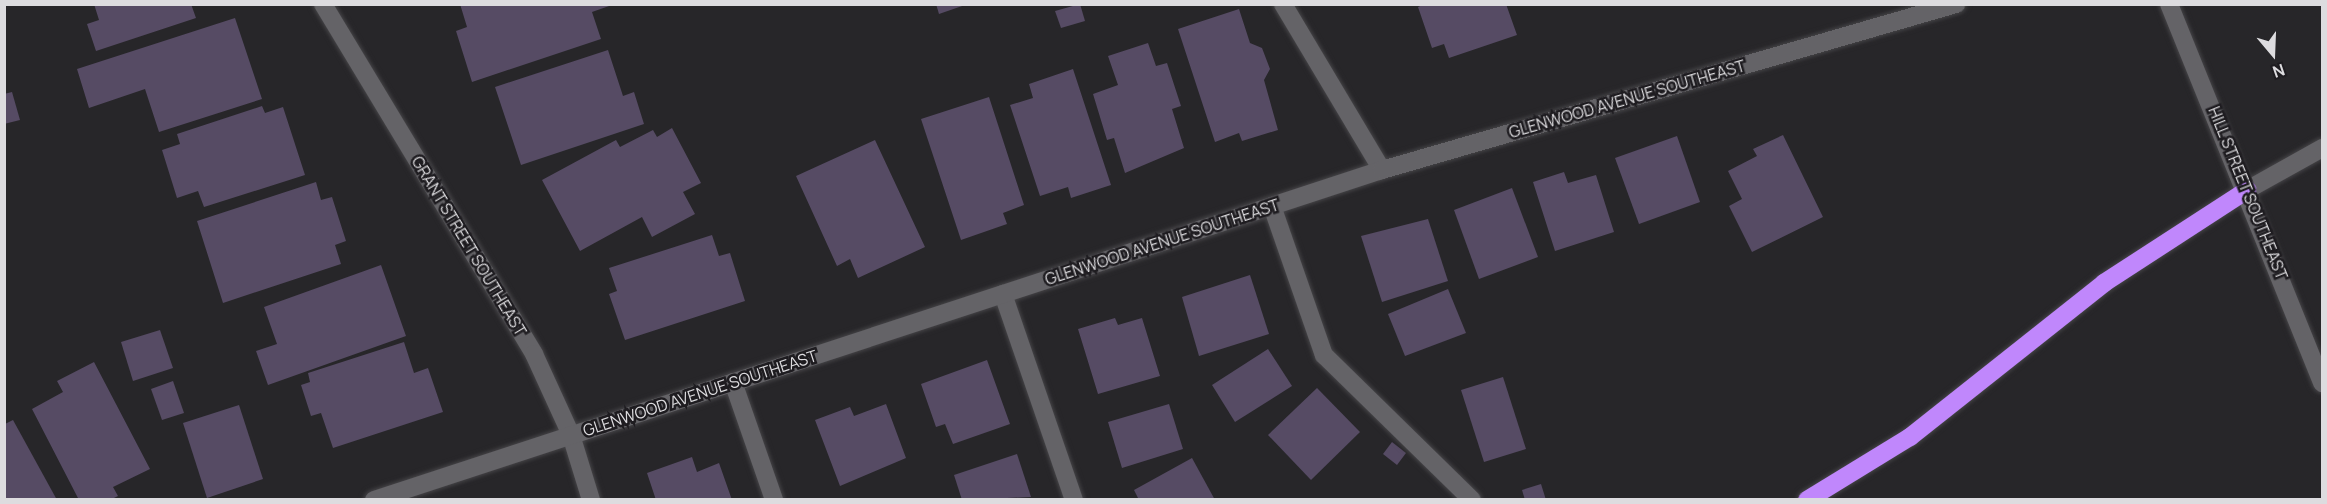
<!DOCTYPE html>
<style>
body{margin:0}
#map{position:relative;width:2327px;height:504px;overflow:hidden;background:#272629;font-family:Manrope,sans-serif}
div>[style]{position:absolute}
.building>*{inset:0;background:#564b64}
.roads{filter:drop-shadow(0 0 2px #454447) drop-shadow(0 0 2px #454447)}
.minor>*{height:18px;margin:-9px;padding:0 9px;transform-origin:9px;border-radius:9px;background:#646367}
.highway>*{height:18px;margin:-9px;padding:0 9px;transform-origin:9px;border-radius:9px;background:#c087fc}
span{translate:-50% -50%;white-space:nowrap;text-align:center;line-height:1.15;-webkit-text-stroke:5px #1e1c20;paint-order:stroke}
.street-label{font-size:16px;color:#dddcdf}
.frame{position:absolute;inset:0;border:6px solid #dddcdf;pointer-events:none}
.north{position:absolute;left:2243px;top:24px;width:60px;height:60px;-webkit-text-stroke:4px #1e1c20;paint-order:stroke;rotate:161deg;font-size:16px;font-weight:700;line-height:24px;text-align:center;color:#dddcdf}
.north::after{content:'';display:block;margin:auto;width:21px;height:27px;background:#dddcdf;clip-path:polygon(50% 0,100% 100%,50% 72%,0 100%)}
</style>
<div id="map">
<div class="building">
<div style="clip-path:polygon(94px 4px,191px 4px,196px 18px,96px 51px,87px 24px,99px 20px)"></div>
<div style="clip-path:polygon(460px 4px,612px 4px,612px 5px,592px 12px,601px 39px,472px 82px,456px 31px,467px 27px)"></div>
<div style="clip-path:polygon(936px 4px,965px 4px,965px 5px,939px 14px)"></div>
<div style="clip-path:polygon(1080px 4px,1085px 21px,1061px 28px,1055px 11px)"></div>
<div style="clip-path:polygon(1425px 4px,1506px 4px,1517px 35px,1449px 58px,1444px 44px,1432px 48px,1418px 7px)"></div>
<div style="clip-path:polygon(1239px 9px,1250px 43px,1262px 48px,1270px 69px,1264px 80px,1278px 130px,1242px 141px,1239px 133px,1215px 142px,1178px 29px)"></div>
<div style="clip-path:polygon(235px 18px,262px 99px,159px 132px,145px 89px,89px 108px,77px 69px)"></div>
<div style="clip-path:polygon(1148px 43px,1156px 66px,1167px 63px,1181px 106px,1172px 109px,1184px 148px,1125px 173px,1114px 138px,1107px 140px,1093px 94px,1118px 85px,1108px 56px)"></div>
<div style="clip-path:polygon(608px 50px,623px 96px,634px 92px,644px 124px,521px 165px,495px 87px)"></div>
<div style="clip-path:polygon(1073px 69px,1111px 185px,1071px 198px,1068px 187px,1040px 196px,1010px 105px,1033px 98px,1029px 84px)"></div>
<div style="clip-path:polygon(12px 92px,20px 120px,4px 124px,4px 94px)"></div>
<div style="clip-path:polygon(989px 97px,1024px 205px,1003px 213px,1007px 224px,961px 240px,921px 119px)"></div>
<div style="clip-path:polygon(262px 106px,265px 113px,283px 107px,305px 175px,204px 207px,198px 191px,177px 198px,162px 150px,180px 144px,177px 134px)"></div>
<div style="clip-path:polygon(672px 128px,701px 183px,683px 192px,695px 214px,652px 237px,642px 217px,580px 251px,542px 180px,616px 140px,620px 147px,653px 130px,657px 137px)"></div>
<div style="clip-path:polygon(1783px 135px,1823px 217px,1752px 252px,1729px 206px,1742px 199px,1728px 171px,1757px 156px,1753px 149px)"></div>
<div style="clip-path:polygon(1677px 136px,1700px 202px,1639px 224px,1615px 158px)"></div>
<div style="clip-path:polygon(875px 140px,925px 247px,858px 278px,850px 259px,837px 266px,796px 176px)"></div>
<div style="clip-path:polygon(1564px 172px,1568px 183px,1596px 175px,1614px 232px,1555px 251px,1533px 182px)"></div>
<div style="clip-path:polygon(316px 182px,321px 200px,332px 197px,346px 241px,335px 245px,341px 264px,223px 303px,197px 221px)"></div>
<div style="clip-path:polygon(1512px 188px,1538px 257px,1479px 279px,1454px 210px)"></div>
<div style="clip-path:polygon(1428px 219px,1448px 281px,1382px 302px,1361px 236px)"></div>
<div style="clip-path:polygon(712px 235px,719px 256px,730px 253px,745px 301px,625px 340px,609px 294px,617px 291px,609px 268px)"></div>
<div style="clip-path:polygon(381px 265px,406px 336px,268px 385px,256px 351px,277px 344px,264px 307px)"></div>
<div style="clip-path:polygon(1250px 275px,1269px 334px,1199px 356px,1182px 297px)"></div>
<div style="clip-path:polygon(1448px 289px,1466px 333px,1405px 356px,1388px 314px)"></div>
<div style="clip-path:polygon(1115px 318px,1118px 325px,1142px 318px,1160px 376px,1098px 394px,1078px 329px)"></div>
<div style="clip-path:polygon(160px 330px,173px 368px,133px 381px,121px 342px)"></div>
<div style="clip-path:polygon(404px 342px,414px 373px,428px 368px,443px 412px,333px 448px,321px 413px,311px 416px,301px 385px,310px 382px,308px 373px)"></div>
<div style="clip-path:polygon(1268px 349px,1292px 386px,1235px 422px,1212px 385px)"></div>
<div style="clip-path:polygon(987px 360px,1010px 424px,953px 444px,945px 424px,936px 427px,921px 384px)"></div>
<div style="clip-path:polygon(94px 362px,150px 469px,113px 487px,118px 496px,110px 500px,79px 500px,32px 409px,63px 392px,57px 381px)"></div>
<div style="clip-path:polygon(1503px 377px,1526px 449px,1484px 462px,1461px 390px)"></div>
<div style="clip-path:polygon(173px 381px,184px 413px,162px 420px,151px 389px)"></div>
<div style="clip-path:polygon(1317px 388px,1360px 432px,1311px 480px,1268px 435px)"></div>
<div style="clip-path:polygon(886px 404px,906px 458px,840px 486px,815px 420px,850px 407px,854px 416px)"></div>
<div style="clip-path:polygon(1169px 404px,1183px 449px,1122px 468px,1108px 422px)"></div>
<div style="clip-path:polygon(239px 405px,263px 479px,207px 498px,183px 423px)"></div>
<div style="clip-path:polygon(13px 420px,57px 500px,5px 500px,5px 424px)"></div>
<div style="clip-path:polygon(1392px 442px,1406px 453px,1397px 465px,1383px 454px)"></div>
<div style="clip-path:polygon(1017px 454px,1031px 497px,962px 500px,954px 475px)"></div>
<div style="clip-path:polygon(692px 457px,697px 472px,719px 463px,732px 500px,656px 500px,647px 473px)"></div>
<div style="clip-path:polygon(1192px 458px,1215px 500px,1139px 500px,1134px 490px)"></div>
<div style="clip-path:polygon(1541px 484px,1546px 500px,1525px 500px,1522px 490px)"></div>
</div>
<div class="roads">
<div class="minor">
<div style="left:323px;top:4px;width:409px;rotate:58.9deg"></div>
<div style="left:534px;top:354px;width:89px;rotate:65.4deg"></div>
<div style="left:571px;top:435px;width:68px;rotate:72.9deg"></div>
<div style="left:1283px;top:4px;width:193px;rotate:59.2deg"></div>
<div style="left:2169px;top:4px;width:409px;rotate:68deg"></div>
<div style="left:2247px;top:190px;width:86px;rotate:-29.2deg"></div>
<div style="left:1272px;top:206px;width:158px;rotate:70.8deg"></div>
<div style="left:1324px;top:355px;width:207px;rotate:44.4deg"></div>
<div style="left:1003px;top:294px;width:218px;rotate:71deg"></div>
<div style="left:733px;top:382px;width:125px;rotate:70.8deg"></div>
<div style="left:374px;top:500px;width:1061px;rotate:-18.13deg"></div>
<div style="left:1382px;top:170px;width:598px;rotate:-16.13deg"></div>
</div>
<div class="highway">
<div style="left:1807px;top:500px;width:121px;rotate:-31.5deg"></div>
<div style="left:1910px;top:437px;width:248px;rotate:-38.4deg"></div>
<div style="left:2104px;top:283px;width:171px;rotate:-33deg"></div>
</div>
</div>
<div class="street-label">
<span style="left:1627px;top:99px;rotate:-16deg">GLENWOOD AVENUE SOUTHEAST</span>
<span style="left:2248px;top:193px;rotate:68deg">HILL STREET SOUTHEAST</span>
<span style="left:1162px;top:242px;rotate:-18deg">GLENWOOD AVENUE SOUTHEAST</span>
<span style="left:469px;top:246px;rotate:59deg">GRANT STREET SOUTHEAST</span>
<span style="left:700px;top:393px;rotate:-18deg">GLENWOOD AVENUE SOUTHEAST</span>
</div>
<div class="frame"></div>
<div class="north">N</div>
</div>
